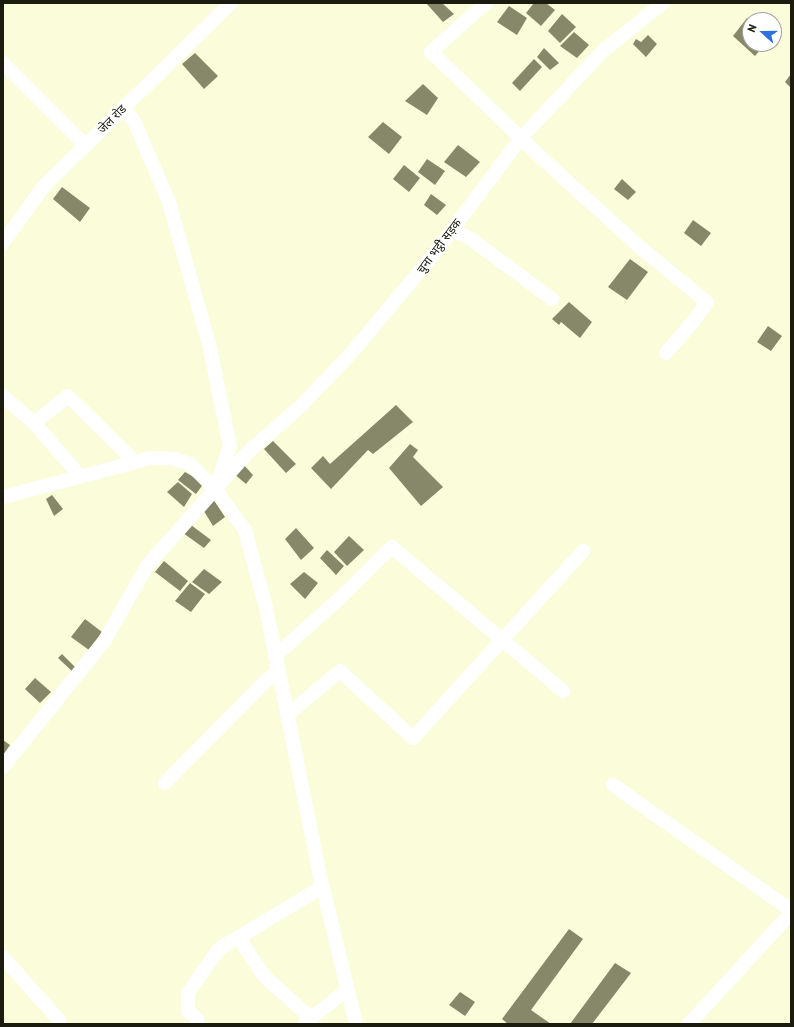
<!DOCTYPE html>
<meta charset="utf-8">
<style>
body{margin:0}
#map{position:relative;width:794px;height:1027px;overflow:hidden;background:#fafcda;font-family:"PT Sans","Noto Sans Devanagari",sans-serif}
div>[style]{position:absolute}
.building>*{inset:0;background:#878869}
.minor>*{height:14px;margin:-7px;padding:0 7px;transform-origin:7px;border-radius:7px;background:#fff}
span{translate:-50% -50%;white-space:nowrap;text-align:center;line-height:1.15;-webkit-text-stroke:3px #fff;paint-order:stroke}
.street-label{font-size:12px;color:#1b1b0f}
.frame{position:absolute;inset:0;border:4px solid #1b1b0f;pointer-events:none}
.north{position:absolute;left:742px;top:12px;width:40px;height:40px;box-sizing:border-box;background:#fff;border:1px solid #a4a49f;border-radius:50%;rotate:291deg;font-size:11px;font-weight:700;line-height:16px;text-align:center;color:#1b1b0f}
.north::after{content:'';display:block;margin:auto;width:14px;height:18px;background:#2d6fdc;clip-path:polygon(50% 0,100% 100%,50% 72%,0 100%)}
</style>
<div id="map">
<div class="building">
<div style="clip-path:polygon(426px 3px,442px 3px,454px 14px,443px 22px)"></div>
<div style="clip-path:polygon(534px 3px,546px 3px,555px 10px,541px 26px,526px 13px)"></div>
<div style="clip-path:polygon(509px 6px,527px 18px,517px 35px,497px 22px)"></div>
<div style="clip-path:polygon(562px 14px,576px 27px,560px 43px,548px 31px)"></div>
<div style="clip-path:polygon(747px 18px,750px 20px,750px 44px,765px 44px,755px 56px,733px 36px)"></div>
<div style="clip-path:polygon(574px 32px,589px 45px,577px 58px,560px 46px)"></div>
<div style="clip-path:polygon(648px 35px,657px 44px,646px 57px,633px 44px,636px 39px,641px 42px)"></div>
<div style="clip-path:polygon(544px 48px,559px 63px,550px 70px,537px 57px)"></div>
<div style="clip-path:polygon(195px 53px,218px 76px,204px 89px,182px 64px)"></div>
<div style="clip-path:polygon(534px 59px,542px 67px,520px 91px,512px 83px)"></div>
<div style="clip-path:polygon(791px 74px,791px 88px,785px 82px)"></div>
<div style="clip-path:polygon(423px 84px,438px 98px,427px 115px,405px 101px)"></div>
<div style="clip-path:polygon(383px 122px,402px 137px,389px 154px,368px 137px)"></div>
<div style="clip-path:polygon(458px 145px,480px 162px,466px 177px,444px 162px)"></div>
<div style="clip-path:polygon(427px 159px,445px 171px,435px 185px,418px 172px)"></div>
<div style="clip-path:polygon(404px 165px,420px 178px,409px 192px,393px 179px)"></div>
<div style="clip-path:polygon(622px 179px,636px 192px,628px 200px,614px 189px)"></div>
<div style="clip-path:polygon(62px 187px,90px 208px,80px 222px,53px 199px)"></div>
<div style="clip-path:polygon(431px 194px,446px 205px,437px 215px,424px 205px)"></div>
<div style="clip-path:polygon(693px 220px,711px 233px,701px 246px,684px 233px)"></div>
<div style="clip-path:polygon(630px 259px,648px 272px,627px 300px,608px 287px)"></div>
<div style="clip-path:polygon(569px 302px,592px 322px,580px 338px,561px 322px,559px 325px,552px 319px)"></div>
<div style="clip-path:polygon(768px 326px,782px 336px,771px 351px,757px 342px)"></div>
<div style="clip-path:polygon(396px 405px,413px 422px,373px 454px,368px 450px,331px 489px,311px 468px,323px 456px,330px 464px)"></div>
<div style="clip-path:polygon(273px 441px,296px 464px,286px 473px,264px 449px)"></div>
<div style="clip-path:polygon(410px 444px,418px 450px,413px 457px,443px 487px,421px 506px,389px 468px)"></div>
<div style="clip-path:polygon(243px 464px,253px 475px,246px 484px,233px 473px)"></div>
<div style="clip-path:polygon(185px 472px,204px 483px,196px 494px,178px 480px)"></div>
<div style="clip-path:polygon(178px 482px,192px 494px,184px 507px,167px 492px)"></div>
<div style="clip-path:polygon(52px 495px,63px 509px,54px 516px,46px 499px)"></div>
<div style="clip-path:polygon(213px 499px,225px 517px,213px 526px,202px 508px)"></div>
<div style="clip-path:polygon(191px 525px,211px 540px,204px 548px,183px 533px)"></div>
<div style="clip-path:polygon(296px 528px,314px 548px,301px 560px,285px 539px)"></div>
<div style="clip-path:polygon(349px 536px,364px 550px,347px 566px,334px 552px)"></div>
<div style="clip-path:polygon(327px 550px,344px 566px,336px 575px,320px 558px)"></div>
<div style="clip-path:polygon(164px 561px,188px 581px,180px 591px,155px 572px)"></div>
<div style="clip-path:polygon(204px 569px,222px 582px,209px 594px,192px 582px)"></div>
<div style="clip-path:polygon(304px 572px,318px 583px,305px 599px,290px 584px)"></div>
<div style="clip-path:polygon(190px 583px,205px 594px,191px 612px,175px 601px)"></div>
<div style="clip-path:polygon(85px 619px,102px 632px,89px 650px,71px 637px)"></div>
<div style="clip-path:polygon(62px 654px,77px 669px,74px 673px,58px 658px)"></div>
<div style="clip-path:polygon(35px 678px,51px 692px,40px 703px,25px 689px)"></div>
<div style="clip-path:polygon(3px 740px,10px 745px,3px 755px)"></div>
<div style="clip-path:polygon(569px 929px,583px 939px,531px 1010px,551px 1024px,508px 1024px,502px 1019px)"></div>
<div style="clip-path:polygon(615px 963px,631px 973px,592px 1024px,570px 1024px)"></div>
<div style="clip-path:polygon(460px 992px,475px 1002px,465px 1016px,449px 1005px)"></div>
</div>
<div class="minor">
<div style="left:486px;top:3px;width:74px;rotate:138.3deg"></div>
<div style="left:431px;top:52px;width:159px;rotate:43.7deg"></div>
<div style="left:546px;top:162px;width:128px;rotate:42.2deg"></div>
<div style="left:641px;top:248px;width:85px;rotate:39.3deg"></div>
<div style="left:707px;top:302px;width:24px;rotate:125deg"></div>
<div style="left:693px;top:322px;width:41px;rotate:131.1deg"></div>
<div style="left:3px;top:63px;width:116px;rotate:45deg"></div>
<div style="left:123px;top:108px;width:17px;rotate:50deg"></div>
<div style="left:134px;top:121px;width:88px;rotate:66.6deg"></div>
<div style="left:169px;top:202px;width:152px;rotate:74.3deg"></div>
<div style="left:210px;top:348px;width:100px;rotate:78.5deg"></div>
<div style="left:230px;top:446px;width:39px;rotate:109deg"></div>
<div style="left:452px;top:230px;width:21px;rotate:25deg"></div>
<div style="left:471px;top:239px;width:101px;rotate:36.5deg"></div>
<div style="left:3px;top:243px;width:70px;rotate:-54.3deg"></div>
<div style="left:44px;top:186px;width:262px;rotate:-44.4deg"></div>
<div style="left:3px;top:396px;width:41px;rotate:41.1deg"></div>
<div style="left:34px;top:423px;width:43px;rotate:-38.5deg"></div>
<div style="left:68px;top:396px;width:94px;rotate:44.6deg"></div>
<div style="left:34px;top:423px;width:70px;rotate:49deg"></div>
<div style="left:3px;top:497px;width:153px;rotate:-14.8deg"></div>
<div style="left:151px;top:458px;width:23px;rotate:2deg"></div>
<div style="left:174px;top:459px;width:17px;rotate:17deg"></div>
<div style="left:190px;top:464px;width:35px;rotate:45deg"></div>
<div style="left:215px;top:489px;width:51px;rotate:53.8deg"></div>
<div style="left:245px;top:530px;width:81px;rotate:74.9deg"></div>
<div style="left:266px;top:608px;width:278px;rotate:78.6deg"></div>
<div style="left:321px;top:880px;width:148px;rotate:76.3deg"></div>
<div style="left:275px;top:656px;width:84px;rotate:-41.6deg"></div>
<div style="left:338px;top:600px;width:76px;rotate:-44.5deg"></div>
<div style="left:392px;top:547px;width:224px;rotate:40.1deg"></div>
<div style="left:287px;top:715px;width:69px;rotate:-39.7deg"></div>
<div style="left:340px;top:671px;width:99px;rotate:42.5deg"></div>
<div style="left:413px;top:738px;width:253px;rotate:-47.7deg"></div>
<div style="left:3px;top:767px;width:163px;rotate:-51.2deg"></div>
<div style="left:105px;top:640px;width:85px;rotate:-60.4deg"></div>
<div style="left:147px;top:566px;width:155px;rotate:-48.4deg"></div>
<div style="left:250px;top:450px;width:67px;rotate:-40.8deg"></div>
<div style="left:301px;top:406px;width:76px;rotate:-46.6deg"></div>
<div style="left:353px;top:351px;width:126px;rotate:-50.1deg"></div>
<div style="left:434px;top:254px;width:145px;rotate:-53.1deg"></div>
<div style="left:521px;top:138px;width:120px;rotate:-46.7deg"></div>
<div style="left:603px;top:51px;width:77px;rotate:-38.7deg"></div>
<div style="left:165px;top:783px;width:161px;rotate:-45.3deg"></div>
<div style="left:613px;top:785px;width:218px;rotate:35.1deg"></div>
<div style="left:239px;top:938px;width:45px;rotate:56.7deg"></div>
<div style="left:264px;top:976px;width:63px;rotate:41.8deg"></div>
<div style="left:3px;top:957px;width:84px;rotate:48.4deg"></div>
<div style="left:59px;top:1020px;width:4px;rotate:90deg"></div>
<div style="left:305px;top:1023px;width:53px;rotate:-38.2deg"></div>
<div style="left:198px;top:1024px;width:5px;rotate:-101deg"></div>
<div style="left:197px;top:1019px;width:12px;rotate:-138deg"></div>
<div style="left:188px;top:1011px;width:18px;rotate:-90deg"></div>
<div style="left:188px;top:993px;width:54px;rotate:-54.8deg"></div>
<div style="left:219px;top:949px;width:120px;rotate:-31deg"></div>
<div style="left:689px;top:1024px;width:151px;rotate:-47.4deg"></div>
</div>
<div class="street-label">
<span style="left:112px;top:119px;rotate:-45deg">जेल रोड</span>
<span style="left:439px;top:246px;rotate:-53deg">चुना भट्ठी सड़क</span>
</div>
<div class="frame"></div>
<div class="north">N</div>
</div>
